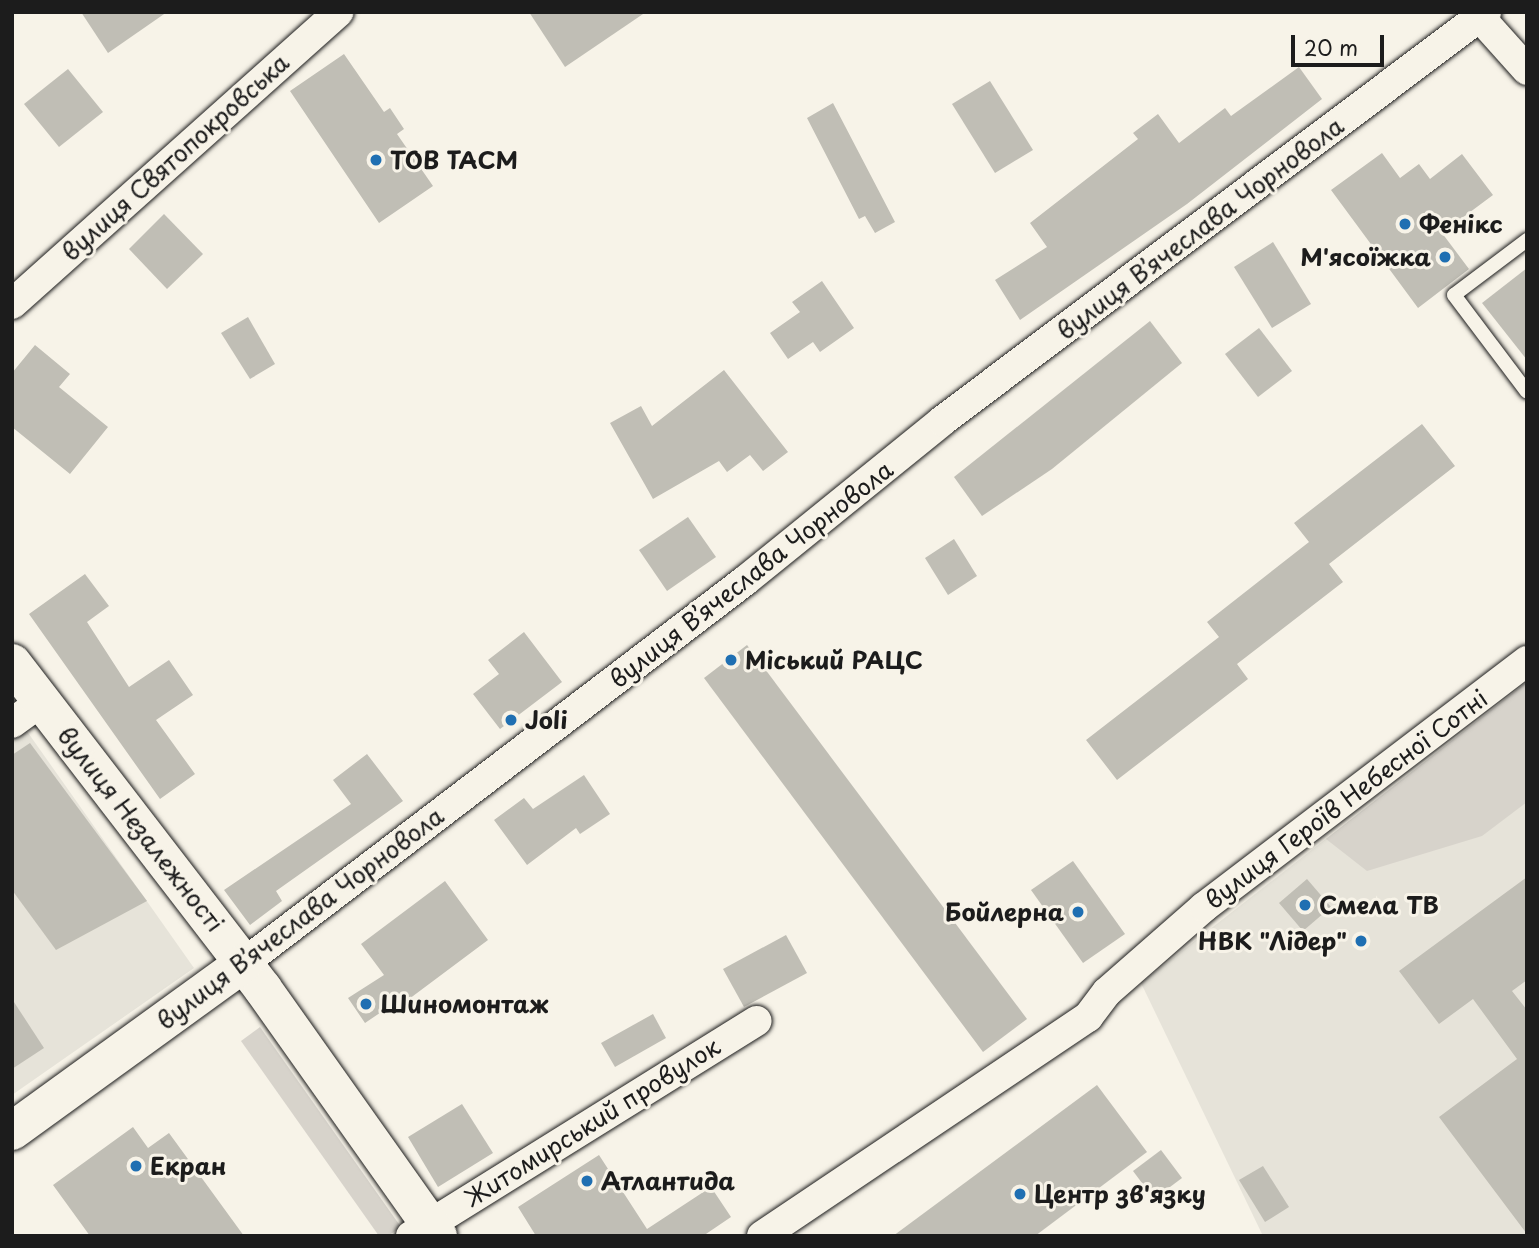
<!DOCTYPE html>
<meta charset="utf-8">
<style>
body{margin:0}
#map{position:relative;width:1539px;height:1248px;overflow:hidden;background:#f7f3e8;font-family:"Playpen Sans",sans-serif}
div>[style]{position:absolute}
.built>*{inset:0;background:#e6e3d9}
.green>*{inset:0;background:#d7d3cb}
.building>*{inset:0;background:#c0beb5}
.roads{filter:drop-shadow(0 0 2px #1c1c1c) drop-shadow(0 0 2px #1c1c1c)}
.lane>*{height:14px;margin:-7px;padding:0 7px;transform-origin:7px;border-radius:7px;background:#f7f3e8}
.street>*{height:30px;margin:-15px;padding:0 15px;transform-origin:15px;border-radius:15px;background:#f7f3e8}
.secondary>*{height:38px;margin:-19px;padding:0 19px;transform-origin:19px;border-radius:19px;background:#f7f3e8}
.dots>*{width:19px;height:19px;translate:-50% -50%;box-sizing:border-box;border:4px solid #f7f3e8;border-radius:50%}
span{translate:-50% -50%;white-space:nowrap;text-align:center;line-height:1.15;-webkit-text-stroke:6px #f7f3e8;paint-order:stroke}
.street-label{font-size:24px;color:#1c1c1c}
.poi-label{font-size:24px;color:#1c1c1c;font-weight:700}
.left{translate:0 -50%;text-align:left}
.right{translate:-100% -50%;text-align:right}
.frame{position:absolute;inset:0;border:14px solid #1c1c1c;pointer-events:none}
.scale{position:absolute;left:1291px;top:35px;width:93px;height:32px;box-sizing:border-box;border:4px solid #1c1c1c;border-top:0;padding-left:9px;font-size:21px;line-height:24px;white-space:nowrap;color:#1c1c1c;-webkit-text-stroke:5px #f7f3e8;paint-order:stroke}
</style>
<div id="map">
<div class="built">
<div style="clip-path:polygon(1527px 682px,1527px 1236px,1263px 1236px,1141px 983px)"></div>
<div style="clip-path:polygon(12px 710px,194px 968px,12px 1095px)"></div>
</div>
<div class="green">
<div style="clip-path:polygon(1527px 682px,1527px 802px,1482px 836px,1367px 871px,1326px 839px)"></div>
<div style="clip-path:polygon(260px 1027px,401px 1227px,388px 1236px,379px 1236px,241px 1041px)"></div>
</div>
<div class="building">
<div style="clip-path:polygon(81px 12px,167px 12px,108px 53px)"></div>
<div style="clip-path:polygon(529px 12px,646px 12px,565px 67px)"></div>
<div style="clip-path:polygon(344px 54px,384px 112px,390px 108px,404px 129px,397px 134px,433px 186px,379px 223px,290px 91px)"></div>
<div style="clip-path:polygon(1299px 67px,1322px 99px,1187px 204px,1020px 320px,995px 280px,1047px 247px,1030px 223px,1138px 139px,1133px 133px,1158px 114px,1179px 143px,1225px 108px,1231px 116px)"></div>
<div style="clip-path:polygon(68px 69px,103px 112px,59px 147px,24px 104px)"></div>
<div style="clip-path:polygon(990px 81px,1033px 150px,995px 173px,952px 104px)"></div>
<div style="clip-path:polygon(833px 103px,895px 222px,875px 233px,865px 216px,859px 219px,807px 118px)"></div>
<div style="clip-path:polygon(1382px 153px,1400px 178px,1419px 164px,1430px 179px,1462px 154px,1493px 195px,1442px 233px,1469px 269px,1418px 308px,1331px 190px)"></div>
<div style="clip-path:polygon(164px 214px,203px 254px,167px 289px,129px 249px)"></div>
<div style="clip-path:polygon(1273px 242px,1311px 304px,1272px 328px,1234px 267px)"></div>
<div style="clip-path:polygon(1527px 268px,1527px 360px,1482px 303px)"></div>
<div style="clip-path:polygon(822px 281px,854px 328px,820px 352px,813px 342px,788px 359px,770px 333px,800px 312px,792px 302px)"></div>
<div style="clip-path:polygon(248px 317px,275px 364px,250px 379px,221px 333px)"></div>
<div style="clip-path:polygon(1150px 321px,1182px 363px,1052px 469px,982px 516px,954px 477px)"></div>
<div style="clip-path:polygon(1259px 328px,1292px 371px,1258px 397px,1225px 354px)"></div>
<div style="clip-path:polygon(35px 345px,70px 374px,59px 387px,108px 427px,70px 474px,12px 427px,12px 373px)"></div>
<div style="clip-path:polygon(724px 370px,788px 452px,763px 471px,750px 455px,727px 472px,719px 461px,653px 499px,610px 423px,641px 406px,652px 426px)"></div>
<div style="clip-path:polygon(1422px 424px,1455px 466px,1329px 564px,1343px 582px,1237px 664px,1248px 679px,1117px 780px,1086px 740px,1219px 637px,1207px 622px,1309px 542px,1294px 523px)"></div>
<div style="clip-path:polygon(688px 517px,716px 557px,667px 591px,639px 550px)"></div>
<div style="clip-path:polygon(954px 539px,977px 576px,948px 595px,925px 558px)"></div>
<div style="clip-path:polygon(85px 574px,109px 606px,87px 622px,129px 687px,169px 660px,193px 695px,156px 720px,195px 774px,160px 799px,29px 614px)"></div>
<div style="clip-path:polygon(524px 632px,562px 682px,500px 729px,473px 694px,499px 674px,488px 660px)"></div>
<div style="clip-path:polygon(747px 645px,1027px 1019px,983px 1052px,704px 678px)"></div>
<div style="clip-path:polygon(30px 743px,147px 901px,56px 950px,12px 890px,12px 755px)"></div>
<div style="clip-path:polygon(367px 754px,403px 801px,276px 891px,282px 901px,250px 925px,224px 890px,351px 804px,333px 780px)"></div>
<div style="clip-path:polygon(584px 775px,610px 814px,580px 834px,576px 828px,527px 865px,494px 820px,524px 798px,533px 809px)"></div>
<div style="clip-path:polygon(1073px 861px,1125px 934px,1083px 963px,1031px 890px)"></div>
<div style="clip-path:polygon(1527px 877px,1527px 980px,1512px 991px,1527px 1010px,1527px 1234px,1439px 1117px,1517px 1059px,1473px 999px,1439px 1024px,1399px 971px)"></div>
<div style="clip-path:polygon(1307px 879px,1331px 907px,1303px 931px,1279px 903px)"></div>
<div style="clip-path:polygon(445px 881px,488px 940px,405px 1002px,402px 998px,365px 1023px,348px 998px,384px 975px,361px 944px)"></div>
<div style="clip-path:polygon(786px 935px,807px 973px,744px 1007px,723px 969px)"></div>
<div style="clip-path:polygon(12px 999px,44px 1048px,12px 1069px)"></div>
<div style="clip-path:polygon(653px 1014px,666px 1038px,615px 1067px,601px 1043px)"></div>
<div style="clip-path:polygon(1097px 1085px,1147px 1152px,1035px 1236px,893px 1236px)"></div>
<div style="clip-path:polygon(462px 1104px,493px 1153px,438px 1187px,408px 1137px)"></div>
<div style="clip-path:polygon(133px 1127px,148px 1148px,169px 1133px,244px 1236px,90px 1236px,53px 1185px)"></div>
<div style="clip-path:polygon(1161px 1150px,1182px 1178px,1154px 1199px,1133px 1171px)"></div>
<div style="clip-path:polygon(599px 1155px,647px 1229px,711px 1187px,731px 1217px,703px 1236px,536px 1236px,518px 1207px)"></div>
<div style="clip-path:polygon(1263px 1166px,1289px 1207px,1265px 1222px,1239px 1180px)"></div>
</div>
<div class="roads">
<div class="lane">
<div style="left:1527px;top:240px;width:91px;rotate:143deg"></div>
<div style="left:1454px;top:295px;width:121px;rotate:53deg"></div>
</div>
<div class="street">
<div style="left:1475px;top:12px;width:78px;rotate:48.1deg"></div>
<div style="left:12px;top:304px;width:438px;rotate:-41.8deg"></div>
<div style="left:12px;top:723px;width:37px;rotate:-36deg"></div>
<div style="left:244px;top:963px;width:631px;rotate:-37.34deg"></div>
<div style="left:746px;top:580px;width:252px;rotate:-39deg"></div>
<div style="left:942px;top:421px;width:681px;rotate:-36.94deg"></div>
<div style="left:411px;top:1236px;width:407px;rotate:-31.9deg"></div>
<div style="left:762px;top:1236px;width:393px;rotate:-33.9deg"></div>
<div style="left:1088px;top:1017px;width:31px;rotate:-53deg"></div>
<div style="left:1107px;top:992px;width:129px;rotate:-41.2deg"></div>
<div style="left:1204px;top:907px;width:406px;rotate:-37.3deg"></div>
</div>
<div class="secondary">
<div style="left:12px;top:663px;width:411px;rotate:52.4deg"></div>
<div style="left:263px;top:989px;width:303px;rotate:54.7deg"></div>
<div style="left:12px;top:1131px;width:286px;rotate:-35.9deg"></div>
</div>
</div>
<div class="dots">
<div style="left:376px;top:160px;background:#1f6fb2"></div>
<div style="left:1405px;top:224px;background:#1f6fb2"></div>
<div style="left:1445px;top:257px;background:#1f6fb2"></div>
<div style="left:731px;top:660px;background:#1f6fb2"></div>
<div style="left:511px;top:720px;background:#1f6fb2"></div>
<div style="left:1305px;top:905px;background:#1f6fb2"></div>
<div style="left:1078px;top:912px;background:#1f6fb2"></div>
<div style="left:1361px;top:941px;background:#1f6fb2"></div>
<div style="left:366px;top:1004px;background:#1f6fb2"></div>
<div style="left:136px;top:1166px;background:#1f6fb2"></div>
<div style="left:587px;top:1181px;background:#1f6fb2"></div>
<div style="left:1020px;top:1194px;background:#1f6fb2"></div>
</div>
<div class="street-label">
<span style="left:175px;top:157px;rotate:-42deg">вулиця Святопокровська</span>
<span style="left:1200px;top:228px;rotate:-37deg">вулиця Вʼячеслава Чорновола</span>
<span style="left:751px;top:574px;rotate:-38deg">вулиця Вʼячеслава Чорновола</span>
<span style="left:1346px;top:799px;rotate:-37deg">вулиця Героїв Небесної Сотні</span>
<span style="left:141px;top:829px;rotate:52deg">вулиця Незалежності</span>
<span style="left:300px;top:918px;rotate:-37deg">вулиця Вʼячеслава Чорновола</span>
<span style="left:592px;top:1122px;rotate:-32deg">Житомирський провулок</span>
</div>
<div class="poi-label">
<span class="left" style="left:390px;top:160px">ТОВ ТАСМ</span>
<span class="left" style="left:1419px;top:224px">Фенікс</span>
<span class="right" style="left:1431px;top:257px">М'ясоїжка</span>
<span class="left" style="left:745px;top:660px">Міський РАЦС</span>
<span class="left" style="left:525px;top:720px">Joli</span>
<span class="left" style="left:1319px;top:905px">Смела ТВ</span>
<span class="right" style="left:1064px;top:912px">Бойлерна</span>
<span class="right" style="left:1347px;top:941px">НВК "Лідер"</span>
<span class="left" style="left:380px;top:1004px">Шиномонтаж</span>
<span class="left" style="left:150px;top:1166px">Екран</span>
<span class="left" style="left:601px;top:1181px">Атлантида</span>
<span class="left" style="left:1034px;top:1194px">Центр зв'язку</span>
</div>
<div class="frame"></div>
<div class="scale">20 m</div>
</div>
